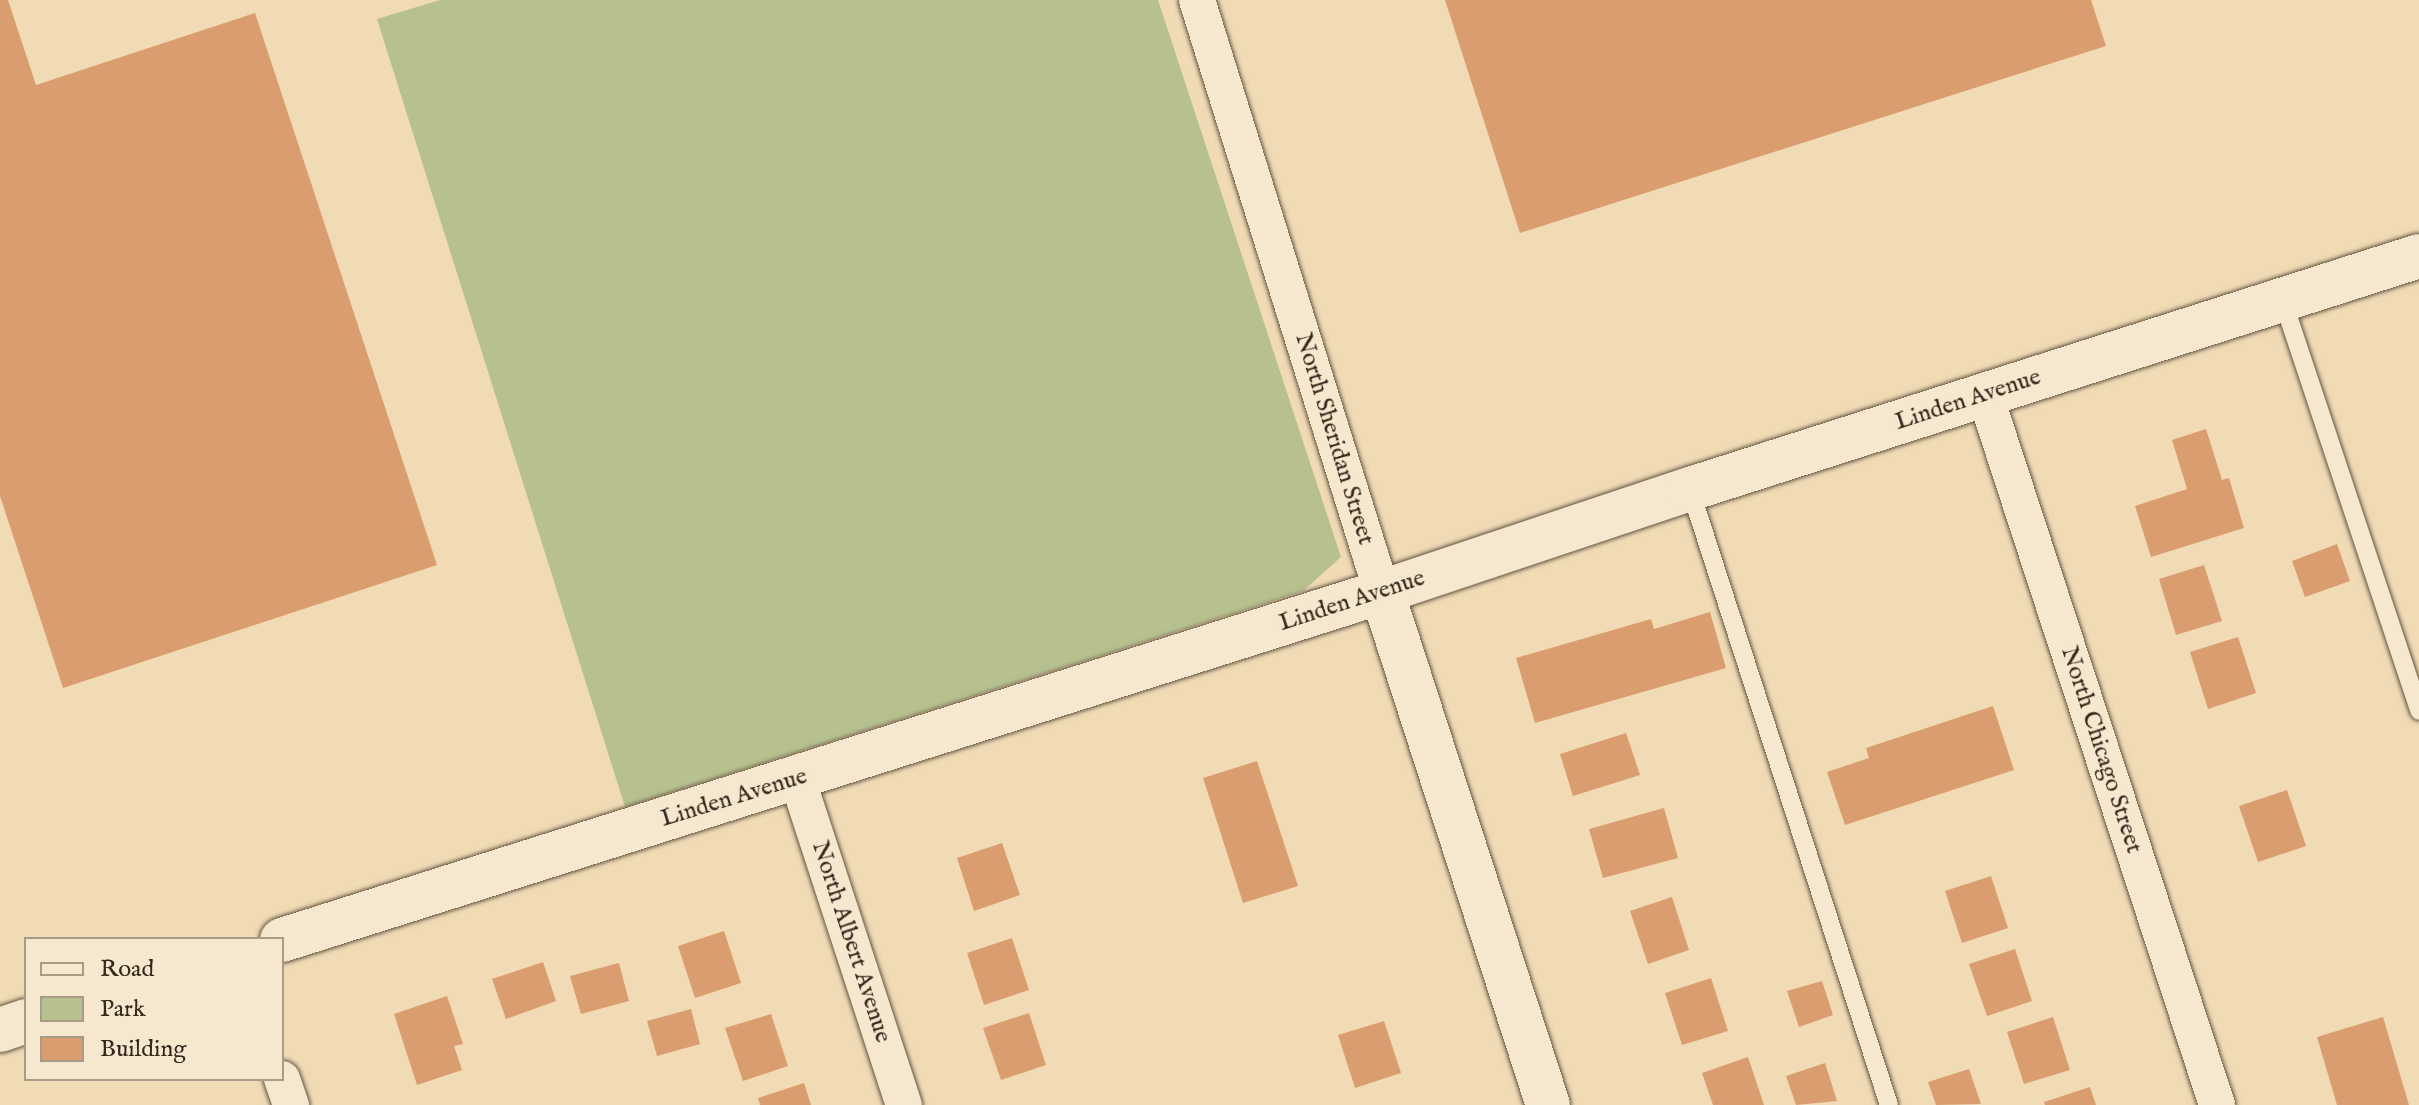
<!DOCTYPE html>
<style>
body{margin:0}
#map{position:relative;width:2419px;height:1105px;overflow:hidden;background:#f0dbb5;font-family:"IM FELL English",serif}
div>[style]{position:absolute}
.green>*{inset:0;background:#b7c18f}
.building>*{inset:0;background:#da9d70}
.roads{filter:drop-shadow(0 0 2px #645442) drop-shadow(0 0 2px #645442)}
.service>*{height:18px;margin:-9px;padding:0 9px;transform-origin:9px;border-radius:9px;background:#f5e8cf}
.minor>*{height:36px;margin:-18px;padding:0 18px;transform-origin:18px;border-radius:18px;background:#f5e8cf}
.tertiary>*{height:44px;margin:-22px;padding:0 22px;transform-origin:22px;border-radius:22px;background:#f5e8cf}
span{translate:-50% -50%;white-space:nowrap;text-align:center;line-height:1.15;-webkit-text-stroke:6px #f5e8cf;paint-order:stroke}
.street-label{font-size:24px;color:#35271c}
.legend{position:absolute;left:24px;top:937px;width:260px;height:144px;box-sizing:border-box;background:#f5e8cf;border:2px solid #a89b87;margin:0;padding:10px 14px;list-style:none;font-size:24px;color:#35271c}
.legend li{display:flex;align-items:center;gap:16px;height:40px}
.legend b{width:40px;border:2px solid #a89b87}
</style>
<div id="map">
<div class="green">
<div style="clip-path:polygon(440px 0,1158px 0,1341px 557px,1303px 591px,625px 807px,377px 19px)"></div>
</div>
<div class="building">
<div style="clip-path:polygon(0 0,8px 0,36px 85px,255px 13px,437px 565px,63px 688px,0 496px)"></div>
<div style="clip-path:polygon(1445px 0,2091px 0,2106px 46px,1520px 233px)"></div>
<div style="clip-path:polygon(2206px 429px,2222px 480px,2229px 478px,2244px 528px,2151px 557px,2135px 506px,2187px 489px,2172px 440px)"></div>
<div style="clip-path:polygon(2337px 544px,2350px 581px,2305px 597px,2292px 561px)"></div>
<div style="clip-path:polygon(2204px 565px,2222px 621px,2176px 635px,2159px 579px)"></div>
<div style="clip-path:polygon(1710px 612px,1726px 668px,1535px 723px,1516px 658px,1651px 619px,1654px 629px)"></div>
<div style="clip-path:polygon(2238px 637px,2256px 693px,2208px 709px,2190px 652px)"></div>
<div style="clip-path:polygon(1993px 706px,2014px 770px,1845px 825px,1827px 772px,1869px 758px,1866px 748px)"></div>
<div style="clip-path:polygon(1626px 733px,1640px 775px,1573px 796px,1560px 754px)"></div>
<div style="clip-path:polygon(1257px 761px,1298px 886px,1243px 903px,1203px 778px)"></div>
<div style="clip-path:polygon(2287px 790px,2306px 846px,2258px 862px,2239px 806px)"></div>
<div style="clip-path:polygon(1664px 808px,1678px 858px,1603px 878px,1589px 829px)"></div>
<div style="clip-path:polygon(1002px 843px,1020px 895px,974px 911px,957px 858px)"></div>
<div style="clip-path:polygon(1991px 876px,2008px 928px,1962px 943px,1945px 891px)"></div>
<div style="clip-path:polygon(1672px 897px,1689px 950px,1648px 964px,1630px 911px)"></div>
<div style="clip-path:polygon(724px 931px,741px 983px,695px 998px,678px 946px)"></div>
<div style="clip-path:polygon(1012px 938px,1029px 990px,984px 1005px,967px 953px)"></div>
<div style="clip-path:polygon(2015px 949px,2032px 1001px,1987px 1016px,1969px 964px)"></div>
<div style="clip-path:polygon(543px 962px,556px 1001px,506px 1019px,492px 979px)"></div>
<div style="clip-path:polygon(619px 963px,629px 1001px,581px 1014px,570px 976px)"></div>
<div style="clip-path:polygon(1711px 978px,1728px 1031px,1682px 1045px,1665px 993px)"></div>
<div style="clip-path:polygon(1822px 981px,1833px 1015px,1799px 1027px,1787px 991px)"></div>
<div style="clip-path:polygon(447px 996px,463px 1044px,454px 1046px,462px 1070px,417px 1085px,394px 1014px)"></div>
<div style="clip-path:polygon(691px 1009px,700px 1044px,657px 1056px,647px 1021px)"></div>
<div style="clip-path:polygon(1029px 1013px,1046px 1065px,1001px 1080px,983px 1028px)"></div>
<div style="clip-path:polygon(771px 1014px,788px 1066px,743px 1081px,725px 1028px)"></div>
<div style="clip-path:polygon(2053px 1017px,2070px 1070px,2024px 1084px,2007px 1032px)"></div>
<div style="clip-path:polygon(2383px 1017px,2409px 1105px,2337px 1105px,2317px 1037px)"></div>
<div style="clip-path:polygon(1384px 1021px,1401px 1073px,1355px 1088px,1338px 1035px)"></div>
<div style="clip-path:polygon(1748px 1057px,1764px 1105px,1713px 1105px,1702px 1073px)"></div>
<div style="clip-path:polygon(1825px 1063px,1837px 1101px,1796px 1105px,1786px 1076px)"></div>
<div style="clip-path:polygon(1969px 1069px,1981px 1104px,1936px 1105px,1928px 1082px)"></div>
<div style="clip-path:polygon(804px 1083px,811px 1105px,760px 1105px,758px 1098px)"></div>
<div style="clip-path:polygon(2090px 1087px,2096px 1105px,2045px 1105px,2044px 1102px)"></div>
</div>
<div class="roads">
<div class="service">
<div style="left:2283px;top:301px;width:432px;rotate:71.6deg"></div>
<div style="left:1690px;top:489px;width:647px;rotate:72.1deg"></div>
</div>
<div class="minor">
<div style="left:1197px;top:0;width:620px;rotate:72.65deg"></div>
<div style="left:1985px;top:395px;width:747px;rotate:71.9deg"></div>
<div style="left:797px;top:778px;width:344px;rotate:71.9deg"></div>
<div style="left:282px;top:1079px;width:28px;rotate:71deg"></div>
</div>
<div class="tertiary">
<div style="left:1382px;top:592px;width:539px;rotate:72.07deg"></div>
<div style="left:282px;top:940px;width:1154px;rotate:-17.56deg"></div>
<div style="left:1382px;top:592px;width:325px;rotate:-18.5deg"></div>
<div style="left:1690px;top:489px;width:765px;rotate:-17.72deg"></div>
<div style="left:0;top:1030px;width:28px;rotate:-19deg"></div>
</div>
</div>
<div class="street-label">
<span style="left:1968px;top:400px;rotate:-18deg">Linden Avenue</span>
<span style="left:1334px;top:439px;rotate:73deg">North Sheridan Street</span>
<span style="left:1352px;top:601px;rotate:-18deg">Linden Avenue</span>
<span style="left:2101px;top:750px;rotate:72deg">North Chicago Street</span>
<span style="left:734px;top:798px;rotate:-17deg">Linden Avenue</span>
<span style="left:851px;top:942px;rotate:72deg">North Albert Avenue</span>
</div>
<ul class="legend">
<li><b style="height:10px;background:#f5e8cf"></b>Road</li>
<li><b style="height:22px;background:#b7c18f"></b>Park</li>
<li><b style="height:22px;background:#da9d70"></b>Building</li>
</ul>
</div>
